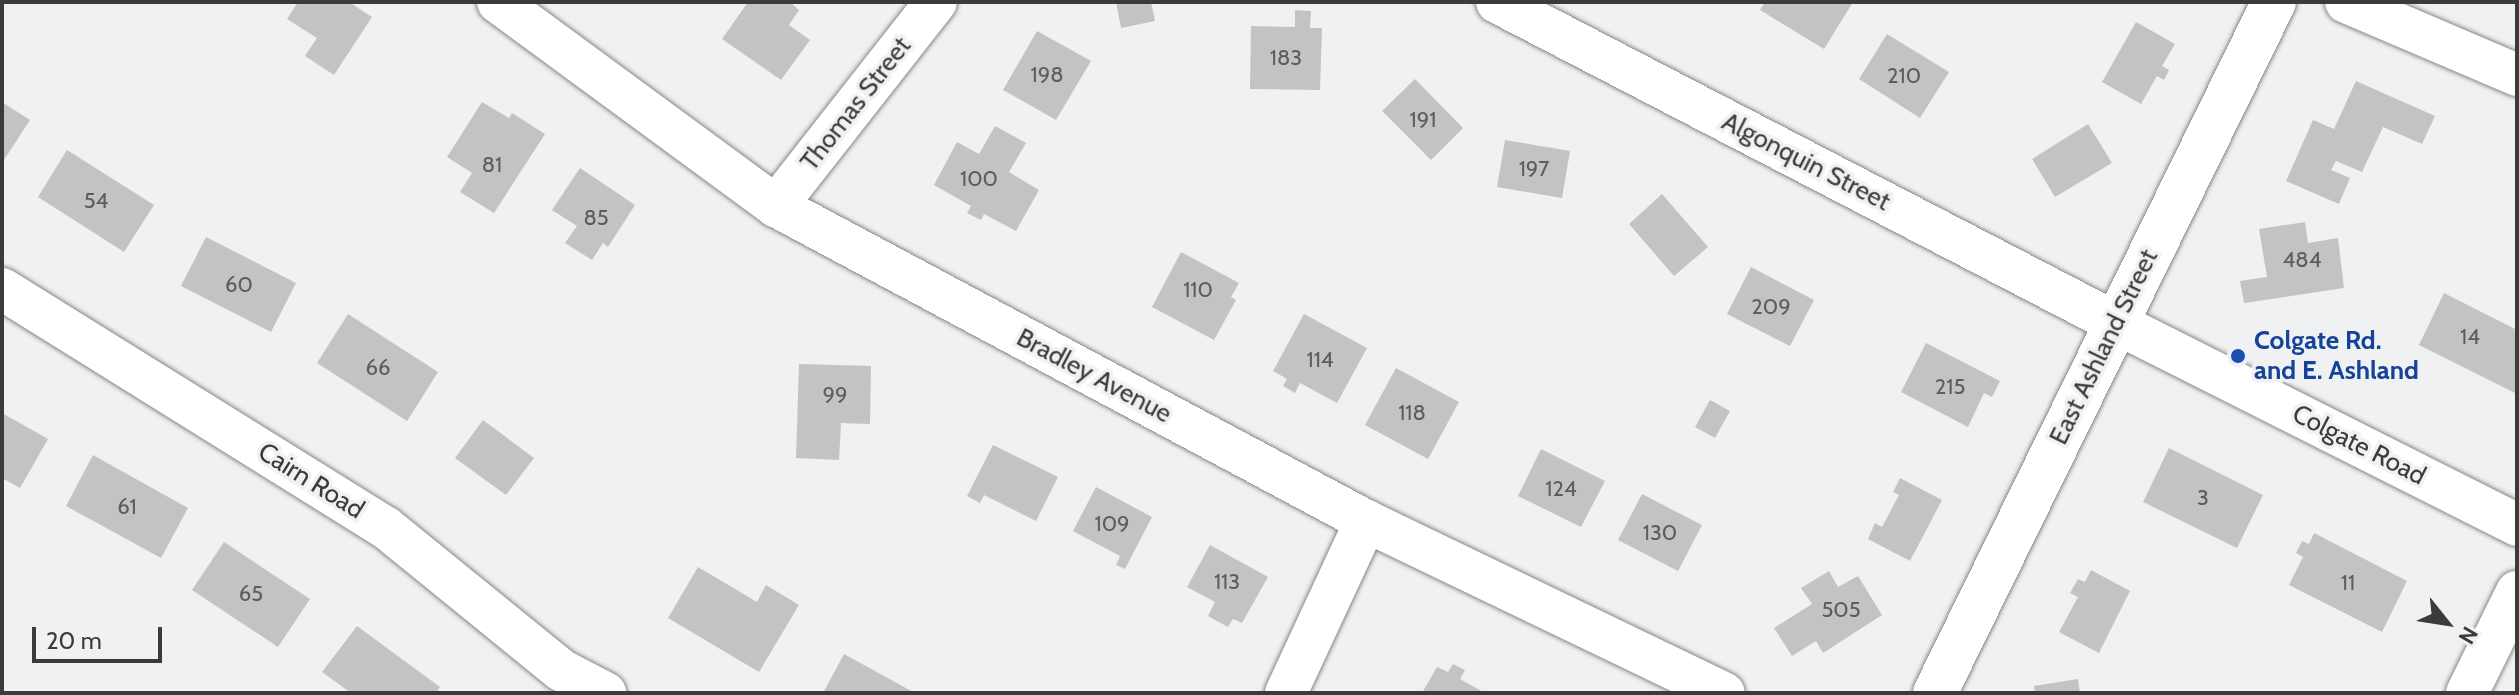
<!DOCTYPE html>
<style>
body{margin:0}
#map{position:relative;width:2519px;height:695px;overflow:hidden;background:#f0f1f2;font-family:Cabin,sans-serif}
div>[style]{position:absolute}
.building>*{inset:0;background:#c3c3c4}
.roads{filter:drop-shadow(0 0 2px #878788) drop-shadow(0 0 2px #878788)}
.minor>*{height:42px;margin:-21px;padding:0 21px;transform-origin:21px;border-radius:21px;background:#fff}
.major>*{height:44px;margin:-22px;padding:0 22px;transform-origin:22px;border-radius:22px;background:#fff}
.dots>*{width:22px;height:22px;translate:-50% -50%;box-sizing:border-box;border:4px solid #f0f1f2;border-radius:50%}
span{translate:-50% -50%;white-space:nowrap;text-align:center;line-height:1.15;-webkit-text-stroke:7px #f0f1f2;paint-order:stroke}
.number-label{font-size:22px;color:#5d5d5d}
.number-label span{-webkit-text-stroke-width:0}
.street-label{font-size:26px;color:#3b3b3b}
.transit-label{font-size:26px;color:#164399;font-weight:700}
.left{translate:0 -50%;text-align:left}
.frame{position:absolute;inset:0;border:4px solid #3b3b3b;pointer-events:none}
.north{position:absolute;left:2407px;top:583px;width:80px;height:80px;-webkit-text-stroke:6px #f0f1f2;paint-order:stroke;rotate:120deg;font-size:22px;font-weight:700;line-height:32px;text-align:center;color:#3b3b3b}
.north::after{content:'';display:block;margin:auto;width:28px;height:36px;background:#3b3b3b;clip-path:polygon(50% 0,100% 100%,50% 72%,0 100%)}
.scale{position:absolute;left:32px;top:627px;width:130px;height:36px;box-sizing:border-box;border:4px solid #3b3b3b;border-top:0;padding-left:10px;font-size:24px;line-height:28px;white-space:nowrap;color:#3b3b3b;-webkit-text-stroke:6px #f0f1f2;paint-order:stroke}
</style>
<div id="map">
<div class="building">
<div style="clip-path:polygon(298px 2px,349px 2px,372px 17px,334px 75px,305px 56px,317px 38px,287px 19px)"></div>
<div style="clip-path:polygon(748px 2px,790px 2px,799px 10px,789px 25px,810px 40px,781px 80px,722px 39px)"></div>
<div style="clip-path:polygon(1116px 2px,1151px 2px,1155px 21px,1121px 28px)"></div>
<div style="clip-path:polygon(1765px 2px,1853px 2px,1824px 49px,1760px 10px)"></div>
<div style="clip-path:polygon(1295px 10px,1311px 11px,1310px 28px,1322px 28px,1320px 90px,1250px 89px,1251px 26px,1295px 27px)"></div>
<div style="clip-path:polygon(2136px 22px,2175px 44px,2162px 66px,2169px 70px,2164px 80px,2157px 76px,2141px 104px,2102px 82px)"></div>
<div style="clip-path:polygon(1037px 31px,1091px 61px,1056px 120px,1003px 90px)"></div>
<div style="clip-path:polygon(1887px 34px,1949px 72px,1920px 118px,1859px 79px)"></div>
<div style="clip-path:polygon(1415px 79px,1463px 128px,1431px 160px,1382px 111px)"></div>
<div style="clip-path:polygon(2356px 81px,2435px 116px,2422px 144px,2383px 127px,2362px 172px,2336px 161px,2331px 170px,2350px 178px,2339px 204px,2286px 181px,2313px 120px,2334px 129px)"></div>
<div style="clip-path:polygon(2px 102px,30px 120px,2px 163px)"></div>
<div style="clip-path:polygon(482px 102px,509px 118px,512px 113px,545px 134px,494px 213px,460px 192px,472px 173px,447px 157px)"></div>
<div style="clip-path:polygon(2088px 124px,2112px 163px,2055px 197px,2032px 159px)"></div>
<div style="clip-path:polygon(995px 126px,1026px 143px,1009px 172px,1039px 190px,1016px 231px,984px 214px,981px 220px,967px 213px,971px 206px,934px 185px,957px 142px,979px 154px)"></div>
<div style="clip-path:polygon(1505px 140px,1570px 151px,1562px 198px,1497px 187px)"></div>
<div style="clip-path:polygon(67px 150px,154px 205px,124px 252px,38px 197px)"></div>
<div style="clip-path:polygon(580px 168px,635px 205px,608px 247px,603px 243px,592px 260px,565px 243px,577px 226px,552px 210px)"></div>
<div style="clip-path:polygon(1662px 194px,1708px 247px,1674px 276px,1629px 224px)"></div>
<div style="clip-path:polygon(2305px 222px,2308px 243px,2338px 238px,2344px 288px,2244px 303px,2240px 281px,2267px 277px,2259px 229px)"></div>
<div style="clip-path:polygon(206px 237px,296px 283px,271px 332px,181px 286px)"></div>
<div style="clip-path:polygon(1181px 252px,1239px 283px,1231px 297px,1236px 300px,1214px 340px,1152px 307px)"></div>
<div style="clip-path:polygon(1751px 267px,1814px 300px,1790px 346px,1727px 314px)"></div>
<div style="clip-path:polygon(2444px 293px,2517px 330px,2517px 394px,2419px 345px)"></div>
<div style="clip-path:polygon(348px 314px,438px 372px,407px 421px,317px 363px)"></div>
<div style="clip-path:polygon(1304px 314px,1367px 348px,1337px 403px,1300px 383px,1295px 393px,1283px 386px,1287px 379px,1273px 371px)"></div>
<div style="clip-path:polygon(1926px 343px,2000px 381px,1992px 397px,1984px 393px,1968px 427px,1901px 392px)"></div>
<div style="clip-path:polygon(799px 364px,871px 366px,870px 424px,841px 423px,839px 460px,796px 458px)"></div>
<div style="clip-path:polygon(1396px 368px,1459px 402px,1428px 459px,1365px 425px)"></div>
<div style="clip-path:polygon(1710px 400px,1730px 411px,1715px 438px,1695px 427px)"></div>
<div style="clip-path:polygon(2px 413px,48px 439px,20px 488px,2px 478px)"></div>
<div style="clip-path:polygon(483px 420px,534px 458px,506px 495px,455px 458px)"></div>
<div style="clip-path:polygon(993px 445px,1058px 477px,1036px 521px,984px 495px,980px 503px,967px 496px)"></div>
<div style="clip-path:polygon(2169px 448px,2263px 495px,2237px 548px,2143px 502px)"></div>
<div style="clip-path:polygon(1541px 449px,1605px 481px,1581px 527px,1518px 496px)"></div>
<div style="clip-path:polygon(93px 455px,188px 508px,161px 558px,66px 506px)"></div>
<div style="clip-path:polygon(1900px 478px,1942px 500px,1910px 561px,1868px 539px,1875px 523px,1882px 527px,1899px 495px,1893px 492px)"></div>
<div style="clip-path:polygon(1096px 487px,1152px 517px,1125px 569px,1116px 565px,1120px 556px,1073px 531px)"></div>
<div style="clip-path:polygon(1642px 494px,1702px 525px,1678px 571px,1618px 540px)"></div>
<div style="clip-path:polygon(2314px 533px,2407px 581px,2382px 632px,2289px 585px,2303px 557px,2296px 553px,2302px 541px,2309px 544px)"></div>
<div style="clip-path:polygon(224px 542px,310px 599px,278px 647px,192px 590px)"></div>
<div style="clip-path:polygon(1210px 545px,1268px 577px,1242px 623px,1233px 619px,1228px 627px,1208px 616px,1215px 602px,1187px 587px)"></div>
<div style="clip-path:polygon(698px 567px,757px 602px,766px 585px,799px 605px,759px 672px,668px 618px)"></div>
<div style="clip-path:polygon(2091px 570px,2130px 591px,2099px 653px,2059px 632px,2078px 597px,2070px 593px,2078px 579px,2085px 582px)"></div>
<div style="clip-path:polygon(1829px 571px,1838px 587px,1858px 576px,1882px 615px,1823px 653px,1816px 641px,1792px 656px,1774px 628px,1812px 604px,1801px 588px)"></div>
<div style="clip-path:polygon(357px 626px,440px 687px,436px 693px,351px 693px,322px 672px)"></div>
<div style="clip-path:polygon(844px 654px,915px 693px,823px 693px)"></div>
<div style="clip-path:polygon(1453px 664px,1465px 670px,1460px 679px,1485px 693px,1422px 693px,1437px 667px,1448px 672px)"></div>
<div style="clip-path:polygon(2078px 679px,2080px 693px,2035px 693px,2034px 686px)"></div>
</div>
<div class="roads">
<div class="minor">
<div style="left:498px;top:2px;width:345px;rotate:36.3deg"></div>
<div style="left:776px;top:206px;width:669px;rotate:28.1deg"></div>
<div style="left:1366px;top:521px;width:397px;rotate:25.7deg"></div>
<div style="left:1497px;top:2px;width:697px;rotate:27.41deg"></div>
<div style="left:2116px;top:323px;width:449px;rotate:26.7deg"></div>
<div style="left:2346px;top:2px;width:186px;rotate:23.1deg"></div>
<div style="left:776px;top:206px;width:259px;rotate:-51.9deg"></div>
<div style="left:2px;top:289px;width:451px;rotate:31.9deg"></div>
<div style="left:385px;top:527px;width:227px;rotate:39.1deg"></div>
<div style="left:561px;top:670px;width:50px;rotate:27.6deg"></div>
<div style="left:1286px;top:693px;width:190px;rotate:-65.1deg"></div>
<div style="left:2467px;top:693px;width:113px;rotate:-63.7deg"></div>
</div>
<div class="major">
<div style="left:1935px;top:693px;width:770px;rotate:-63.87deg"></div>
</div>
</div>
<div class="dots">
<div style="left:2238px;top:356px;background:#1a4fb4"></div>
</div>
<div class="number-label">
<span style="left:1286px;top:58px">183</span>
<span style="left:1047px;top:75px">198</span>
<span style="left:1904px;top:76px">210</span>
<span style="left:1423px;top:120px">191</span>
<span style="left:492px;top:165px">81</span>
<span style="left:1534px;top:169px">197</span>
<span style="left:979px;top:179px">100</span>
<span style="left:96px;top:201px">54</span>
<span style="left:596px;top:218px">85</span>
<span style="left:2302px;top:260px">484</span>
<span style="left:239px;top:285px">60</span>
<span style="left:1198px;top:290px">110</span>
<span style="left:1771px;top:307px">209</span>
<span style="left:2470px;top:337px">14</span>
<span style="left:1320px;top:360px">114</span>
<span style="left:378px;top:368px">66</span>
<span style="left:1950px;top:387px">215</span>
<span style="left:835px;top:395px">99</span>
<span style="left:1412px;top:413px">118</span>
<span style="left:1561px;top:489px">124</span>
<span style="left:2203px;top:498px">3</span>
<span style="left:127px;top:507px">61</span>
<span style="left:1112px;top:524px">109</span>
<span style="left:1660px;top:533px">130</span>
<span style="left:1227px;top:582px">113</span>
<span style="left:2348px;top:583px">11</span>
<span style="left:251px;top:594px">65</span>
<span style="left:1841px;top:610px">505</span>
</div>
<div class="street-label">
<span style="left:856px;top:104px;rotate:-52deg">Thomas Street</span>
<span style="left:1806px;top:162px;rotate:27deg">Algonquin Street</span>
<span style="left:2104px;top:347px;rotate:-64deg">East Ashland Street</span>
<span style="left:1094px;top:376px;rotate:28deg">Bradley Avenue</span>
<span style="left:2359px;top:445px;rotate:27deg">Colgate Road</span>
<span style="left:311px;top:481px;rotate:32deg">Cairn Road</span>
</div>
<div class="transit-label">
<span class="left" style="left:2254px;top:356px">Colgate Rd.<br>and E. Ashland</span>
</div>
<div class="frame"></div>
<div class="north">N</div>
<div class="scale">20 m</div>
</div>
